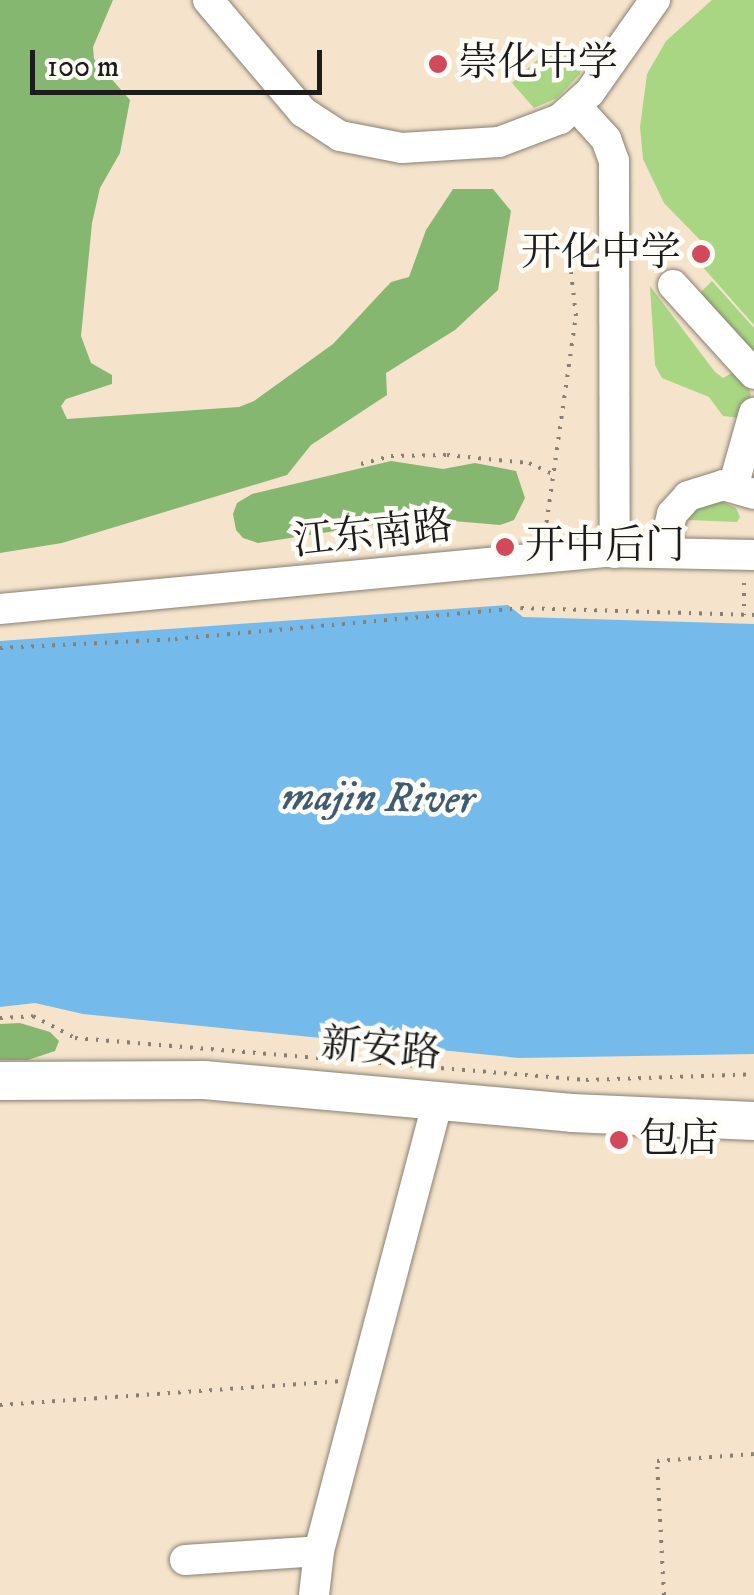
<!DOCTYPE html>
<meta charset="utf-8">
<style>
body{margin:0}
#map{position:relative;width:754px;height:1595px;overflow:hidden;background:#f5e3cb;font-family:"IM FELL DW Pica","Noto Serif SC",serif}
div>[style]{position:absolute}
.green>*{inset:0;background:#a9d682}
.forest>*{inset:0;background:#86b770}
.water>*{inset:0;background:#74baeb}
.path>*{height:4px;margin-top:-2px;transform-origin:0;background:repeating-linear-gradient(90deg,#888074 0 2.5px,transparent 0 10.5px)}
.roads{filter:drop-shadow(0 0 2px #888074) drop-shadow(0 0 2px #888074)}
.minor>*{height:30px;margin:-15px;padding:0 15px;transform-origin:15px;border-radius:15px;background:#fff}
.major>*{height:38px;margin:-19px;padding:0 19px;transform-origin:19px;border-radius:19px;background:#fff}
.dots>*{width:28px;height:28px;translate:-50% -50%;box-sizing:border-box;border:5px solid #fdfcf7;border-radius:50%}
span{translate:-50% -50%;white-space:nowrap;text-align:center;line-height:1.15;-webkit-text-stroke:9px #fdfcf7;paint-order:stroke}
.poi-label{font-size:40px;color:#1c1c1c}
.left{translate:0 -50%;text-align:left}
.right{translate:-100% -50%;text-align:right}
.street-label{font-size:40px;color:#1c1c1c}
.water-label{font-size:42px;color:#3f5b6f;font-style:italic}
.scale{position:absolute;left:30px;top:50px;width:292px;height:45px;box-sizing:border-box;border:5px solid #1c1c1c;border-top:0;padding-left:12px;font-size:30px;line-height:35px;white-space:nowrap;color:#1c1c1c;-webkit-text-stroke:8px #fdfcf7;paint-order:stroke}
</style>
<div id="map">
<div class="green">
<div style="clip-path:polygon(712px 0,754px 0,754px 325px,693px 256px,704px 244px,664px 203px,643px 159px,640px 127px,647px 74px,666px 41px)"></div>
<div style="clip-path:polygon(557px 42px,581px 69px,580px 74px,557px 98px,534px 108px,512px 83px)"></div>
<div style="clip-path:polygon(712px 281px,754px 328px,754px 356px,700px 293px)"></div>
<div style="clip-path:polygon(650px 286px,715px 372px,723px 378px,732px 373px,749px 386px,751px 396px,741px 418px,723px 416px,709px 397px,662px 378px,655px 365px)"></div>
<div style="clip-path:polygon(714px 498px,736px 508px,740px 517px,737px 522px,688px 520px,689px 511px)"></div>
</div>
<div class="forest">
<div style="clip-path:polygon(0 0,113px 0,93px 47px,94px 59px,130px 100px,120px 153px,100px 188px,92px 223px,81px 336px,91px 363px,112px 375px,112px 384px,66px 399px,61px 406px,67px 419px,239px 407px,254px 401px,333px 344px,391px 282px,409px 277px,426px 230px,453px 189px,493px 189px,511px 211px,498px 290px,455px 330px,386px 373px,387px 395px,311px 445px,287px 475px,62px 543px,0 553px)"></div>
<div style="clip-path:polygon(391px 461px,443px 469px,475px 463px,516px 471px,525px 498px,514px 520px,500px 525px,418px 518px,258px 543px,243px 538px,236px 530px,233px 514px,237px 503px,252px 494px)"></div>
<div style="clip-path:polygon(20px 1023px,50px 1032px,59px 1041px,55px 1051px,28px 1060px,0 1060px,0 1024px)"></div>
</div>
<div class="water">
<div style="clip-path:polygon(508px 605px,523px 617px,754px 624px,754px 1054px,519px 1058px,83px 1014px,35px 1003px,0 1007px,0 641px)"></div>
</div>
<div class="path">
<div style="left:361px;top:464px;width:31px;rotate:-15deg"></div>
<div style="left:391px;top:456px;width:56px;rotate:-1deg"></div>
<div style="left:447px;top:455px;width:82px;rotate:5.6deg"></div>
<div style="left:529px;top:463px;width:26px;rotate:25deg"></div>
<div style="left:545px;top:533px;width:219px;rotate:-81.9deg"></div>
<div style="left:576px;top:316px;width:61px;rotate:-96.5deg"></div>
<div style="left:744px;top:583px;width:32px;rotate:90deg"></div>
<div style="left:0;top:648px;width:175px;rotate:-2.9deg"></div>
<div style="left:175px;top:639px;width:347px;rotate:-5.1deg"></div>
<div style="left:521px;top:608px;width:233px;rotate:1.7deg"></div>
<div style="left:0;top:1018px;width:33px;rotate:-3deg"></div>
<div style="left:33px;top:1016px;width:47px;rotate:27.6deg"></div>
<div style="left:75px;top:1038px;width:513px;rotate:4.7deg"></div>
<div style="left:586px;top:1080px;width:168px;rotate:-2deg"></div>
<div style="left:0;top:1405px;width:340px;rotate:-4deg"></div>
<div style="left:664px;top:1595px;width:134px;rotate:-93deg"></div>
<div style="left:657px;top:1461px;width:97px;rotate:-4.1deg"></div>
</div>
<div class="roads">
<div class="minor">
<div style="left:208px;top:0;width:147px;rotate:49.7deg"></div>
<div style="left:303px;top:112px;width:44px;rotate:33deg"></div>
<div style="left:340px;top:136px;width:63px;rotate:11deg"></div>
<div style="left:402px;top:148px;width:97px;rotate:-3.5deg"></div>
<div style="left:499px;top:142px;width:65px;rotate:-20.7deg"></div>
<div style="left:560px;top:119px;width:40px;rotate:-42deg"></div>
<div style="left:590px;top:92px;width:113px;rotate:-54.8deg"></div>
<div style="left:576px;top:106px;width:45px;rotate:47.7deg"></div>
<div style="left:606px;top:139px;width:23px;rotate:70deg"></div>
<div style="left:614px;top:161px;width:392px;rotate:89.9deg"></div>
<div style="left:673px;top:285px;width:120px;rotate:47.7deg"></div>
<div style="left:733px;top:487px;width:77px;rotate:-74.2deg"></div>
<div style="left:663px;top:553px;width:40px;rotate:-77deg"></div>
<div style="left:672px;top:514px;width:24px;rotate:-48deg"></div>
<div style="left:688px;top:496px;width:37px;rotate:-17deg"></div>
<div style="left:723px;top:485px;width:32px;rotate:16deg"></div>
<div style="left:0;top:609px;width:607px;rotate:-5.39deg"></div>
<div style="left:604px;top:552px;width:150px;rotate:1.1deg"></div>
<div style="left:185px;top:1560px;width:134px;rotate:-3.8deg"></div>
<div style="left:314px;top:1595px;width:44px;rotate:-83.5deg"></div>
<div style="left:319px;top:1551px;width:465px;rotate:-75.2deg"></div>
</div>
<div class="major">
<div style="left:0;top:1081px;width:204px;rotate:-0.3deg"></div>
<div style="left:204px;top:1080px;width:369px;rotate:5.1deg"></div>
<div style="left:572px;top:1113px;width:182px;rotate:2.5deg"></div>
</div>
</div>
<div class="dots">
<div style="left:438px;top:64px;background:#d1495b"></div>
<div style="left:701px;top:254px;background:#d1495b"></div>
<div style="left:505px;top:547px;background:#d1495b"></div>
<div style="left:619px;top:1140px;background:#d1495b"></div>
</div>
<div class="poi-label">
<span class="left" style="left:458px;top:64px">崇化中学</span>
<span class="right" style="left:681px;top:254px">开化中学</span>
<span class="left" style="left:525px;top:547px">开中后门</span>
<span class="left" style="left:639px;top:1140px">包店</span>
</div>
<div class="street-label">
<span style="left:373px;top:535px;rotate:-6deg">江东南路</span>
<span style="left:381px;top:1050px;rotate:5deg">新安路</span>
</div>
<div class="water-label">
<span style="left:378px;top:799px;rotate:1deg">majin River</span>
</div>
<div class="scale">100 m</div>
</div>
